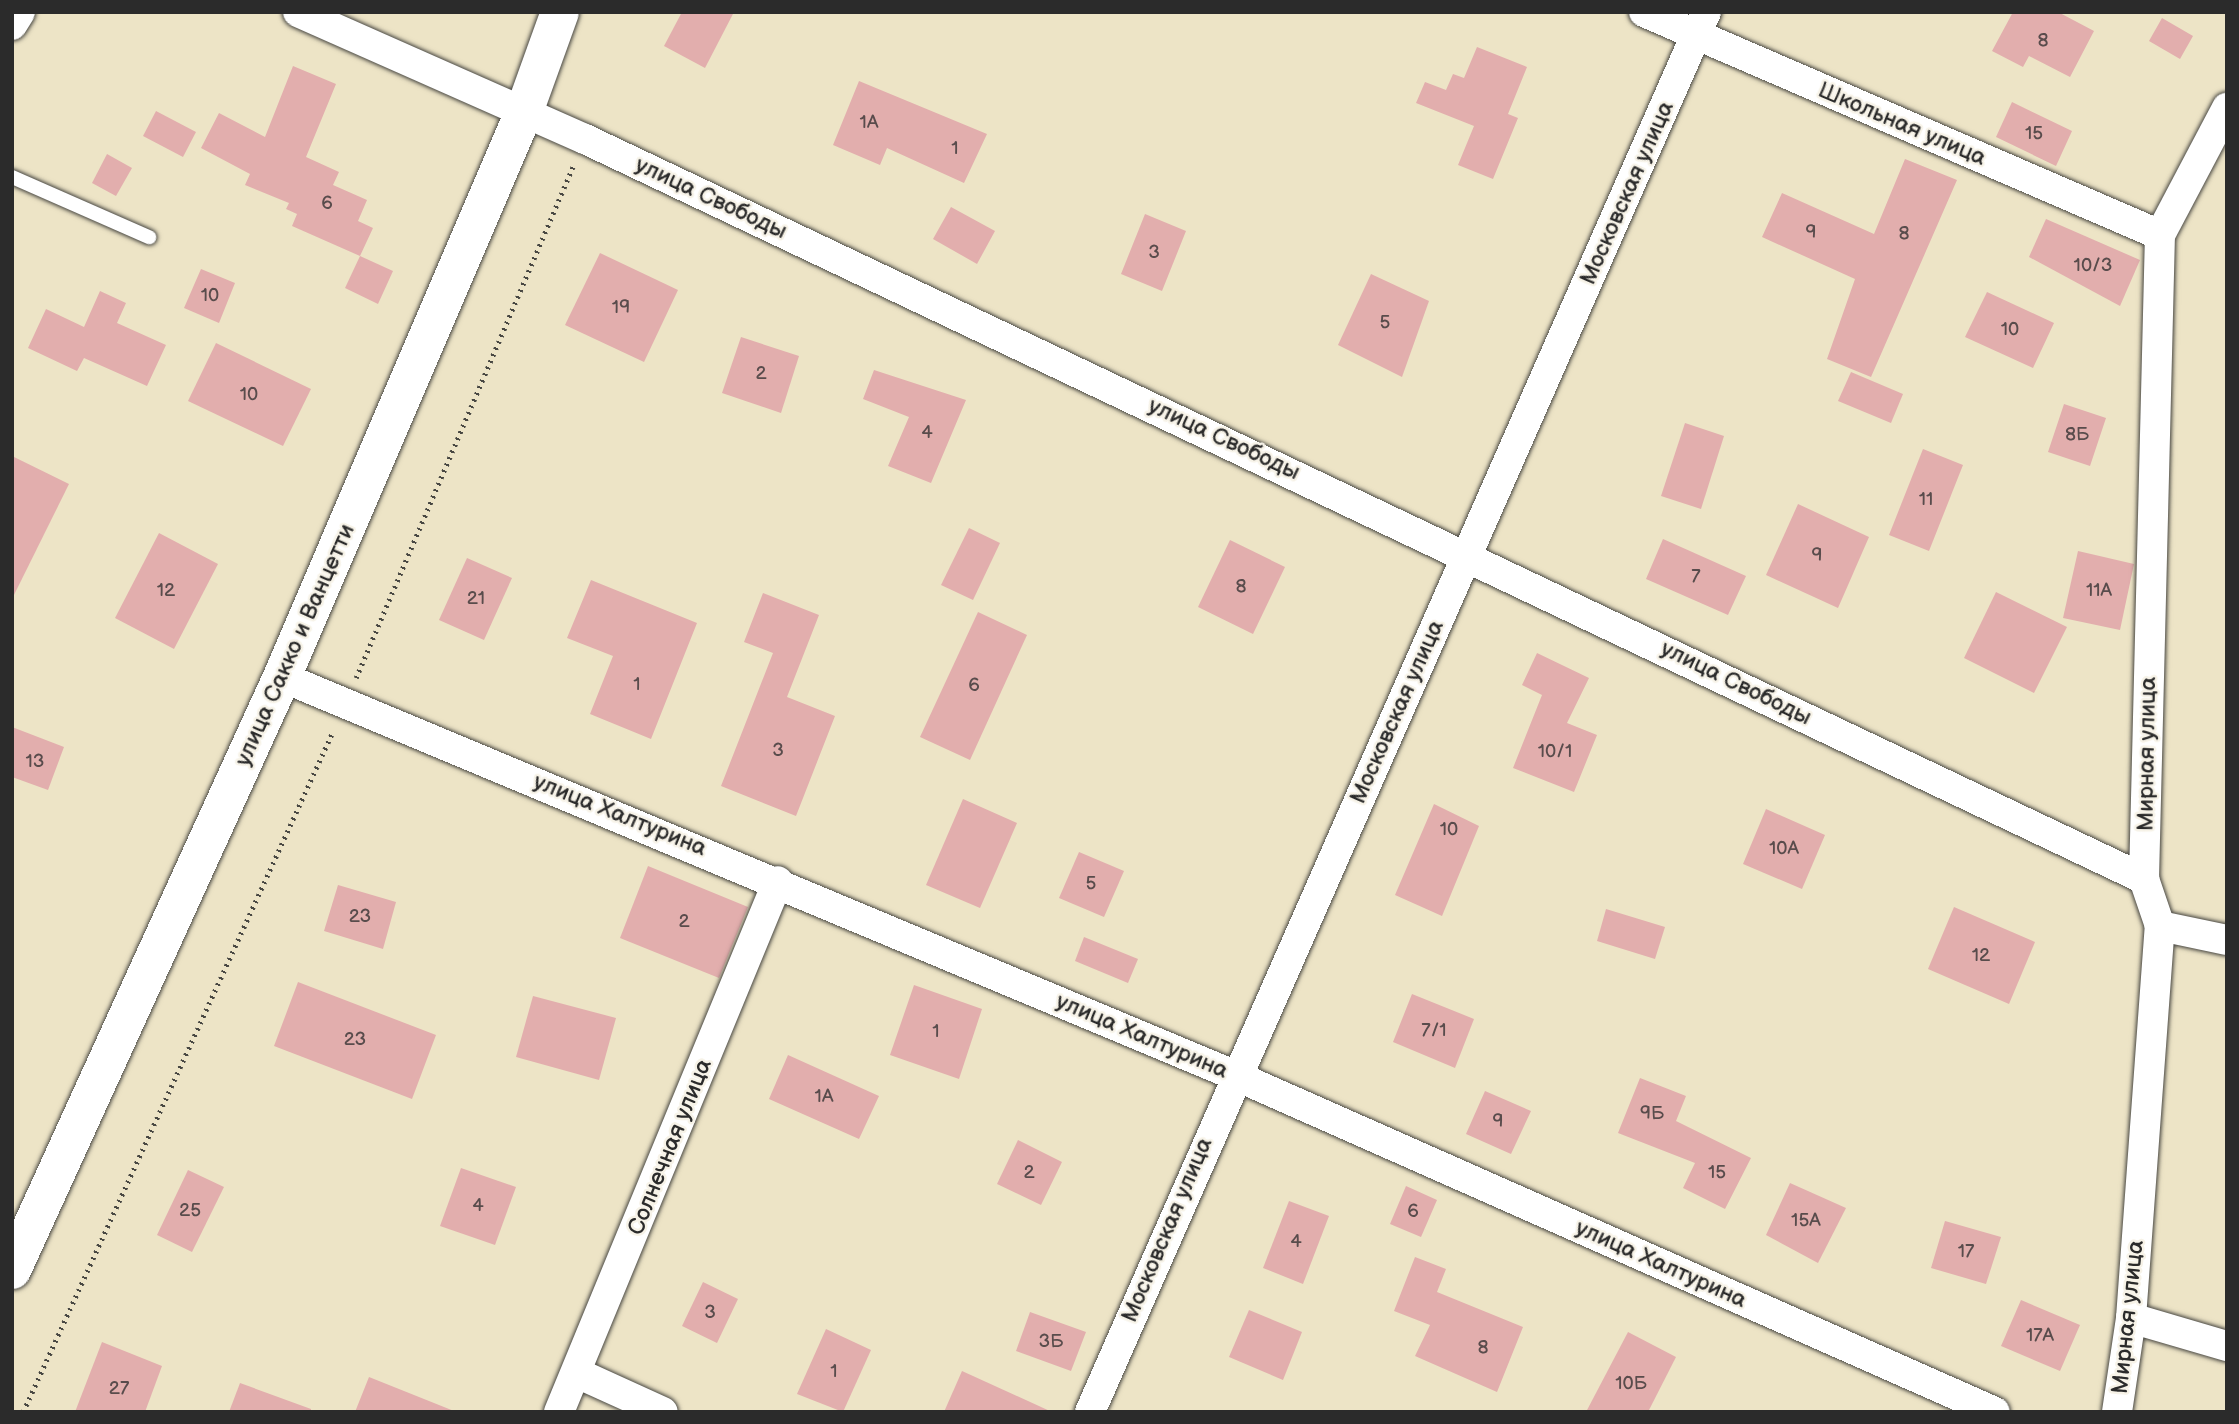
<!DOCTYPE html>
<meta charset="utf-8">
<style>
body{margin:0}
#map{position:relative;width:2239px;height:1424px;overflow:hidden;background:#ede4c6;font-family:"Balsamiq Sans",sans-serif}
div>[style]{position:absolute}
.building>*{inset:0;background:#e2aead}
.path>*{height:4.5px;margin-top:-2.25px;transform-origin:0;background:repeating-linear-gradient(90deg,#484742 0 2px,transparent 0 7px)}
.roads{filter:drop-shadow(0 0 2px #484742) drop-shadow(0 0 2px #484742)}
.service>*{height:14px;margin:-7px;padding:0 7px;transform-origin:7px;border-radius:7px;background:#fff}
.minor>*{height:30px;margin:-15px;padding:0 15px;transform-origin:15px;border-radius:15px;background:#fff}
.secondary>*{height:38px;margin:-19px;padding:0 19px;transform-origin:19px;border-radius:19px;background:#fff}
span{translate:-50% -50%;white-space:nowrap;text-align:center;line-height:1.15;-webkit-text-stroke:5px #f7f3e8;paint-order:stroke}
.number-label{font-size:19px;color:#594c4c}
.number-label span{-webkit-text-stroke-width:0}
.street-label{font-size:23px;color:#2b2b2b}
.frame{position:absolute;inset:0;border:14px solid #2b2b2b;pointer-events:none}
</style>
<div id="map">
<div class="building">
<div style="clip-path:polygon(682px 12px,734px 12px,705px 68px,664px 46px)"></div>
<div style="clip-path:polygon(2013px 12px,2058px 12px,2094px 31px,2070px 77px,2029px 56px,2023px 67px,1992px 51px)"></div>
<div style="clip-path:polygon(2162px 18px,2193px 36px,2180px 59px,2149px 41px)"></div>
<div style="clip-path:polygon(1477px 47px,1527px 67px,1508px 114px,1518px 118px,1493px 179px,1458px 165px,1474px 126px,1416px 103px,1425px 82px,1446px 90px,1453px 74px,1464px 78px)"></div>
<div style="clip-path:polygon(293px 66px,336px 84px,306px 157px,339px 172px,333px 185px,367px 200px,358px 221px,373px 228px,360px 256px,292px 226px,297px 214px,286px 209px,289px 203px,245px 185px,250px 174px,201px 148px,219px 113px,265px 137px)"></div>
<div style="clip-path:polygon(859px 81px,987px 134px,964px 183px,887px 148px,880px 165px,833px 145px)"></div>
<div style="clip-path:polygon(2012px 102px,2072px 131px,2056px 166px,1996px 137px)"></div>
<div style="clip-path:polygon(156px 111px,196px 132px,183px 157px,143px 136px)"></div>
<div style="clip-path:polygon(107px 154px,132px 168px,116px 196px,92px 183px)"></div>
<div style="clip-path:polygon(1905px 159px,1957px 180px,1871px 377px,1827px 359px,1855px 279px,1762px 237px,1782px 193px,1874px 234px)"></div>
<div style="clip-path:polygon(951px 207px,995px 231px,977px 264px,933px 239px)"></div>
<div style="clip-path:polygon(1145px 214px,1186px 231px,1162px 291px,1121px 274px)"></div>
<div style="clip-path:polygon(2046px 219px,2140px 260px,2120px 306px,2029px 257px)"></div>
<div style="clip-path:polygon(600px 253px,678px 290px,644px 362px,565px 325px)"></div>
<div style="clip-path:polygon(360px 256px,393px 271px,378px 304px,345px 288px)"></div>
<div style="clip-path:polygon(201px 269px,235px 283px,219px 323px,184px 308px)"></div>
<div style="clip-path:polygon(1371px 274px,1429px 301px,1402px 377px,1338px 345px)"></div>
<div style="clip-path:polygon(100px 291px,126px 303px,117px 323px,166px 345px,147px 386px,84px 358px,77px 371px,28px 348px,46px 309px,84px 327px)"></div>
<div style="clip-path:polygon(1987px 292px,2054px 323px,2033px 368px,1965px 337px)"></div>
<div style="clip-path:polygon(741px 337px,799px 356px,781px 413px,722px 393px)"></div>
<div style="clip-path:polygon(216px 343px,311px 389px,283px 446px,188px 401px)"></div>
<div style="clip-path:polygon(874px 370px,966px 400px,931px 483px,888px 466px,909px 417px,863px 399px)"></div>
<div style="clip-path:polygon(1851px 372px,1903px 394px,1891px 423px,1838px 401px)"></div>
<div style="clip-path:polygon(2064px 404px,2106px 418px,2090px 466px,2048px 452px)"></div>
<div style="clip-path:polygon(1685px 423px,1724px 436px,1701px 509px,1661px 496px)"></div>
<div style="clip-path:polygon(1923px 449px,1963px 465px,1929px 551px,1889px 535px)"></div>
<div style="clip-path:polygon(12px 456px,69px 484px,12px 599px)"></div>
<div style="clip-path:polygon(1798px 504px,1869px 537px,1838px 608px,1766px 575px)"></div>
<div style="clip-path:polygon(969px 528px,1000px 543px,973px 600px,941px 585px)"></div>
<div style="clip-path:polygon(159px 533px,218px 564px,174px 649px,115px 618px)"></div>
<div style="clip-path:polygon(1663px 539px,1746px 576px,1728px 615px,1646px 579px)"></div>
<div style="clip-path:polygon(1230px 540px,1285px 567px,1253px 634px,1198px 607px)"></div>
<div style="clip-path:polygon(2078px 551px,2134px 564px,2120px 630px,2063px 618px)"></div>
<div style="clip-path:polygon(467px 558px,512px 578px,484px 640px,439px 620px)"></div>
<div style="clip-path:polygon(591px 580px,697px 623px,651px 739px,590px 714px,613px 656px,567px 638px)"></div>
<div style="clip-path:polygon(1996px 592px,2067px 627px,2034px 693px,1964px 658px)"></div>
<div style="clip-path:polygon(763px 593px,819px 615px,787px 697px,835px 716px,796px 816px,721px 786px,773px 653px,744px 642px)"></div>
<div style="clip-path:polygon(978px 612px,1027px 635px,970px 760px,920px 737px)"></div>
<div style="clip-path:polygon(1537px 653px,1589px 678px,1567px 723px,1597px 735px,1574px 792px,1513px 768px,1542px 695px,1522px 685px)"></div>
<div style="clip-path:polygon(12px 727px,64px 747px,48px 790px,12px 777px)"></div>
<div style="clip-path:polygon(963px 799px,1017px 823px,980px 908px,926px 885px)"></div>
<div style="clip-path:polygon(1434px 804px,1479px 826px,1442px 916px,1395px 895px)"></div>
<div style="clip-path:polygon(1766px 809px,1825px 835px,1802px 889px,1743px 864px)"></div>
<div style="clip-path:polygon(1079px 852px,1124px 871px,1104px 917px,1059px 898px)"></div>
<div style="clip-path:polygon(648px 866px,748px 907px,719px 978px,620px 938px)"></div>
<div style="clip-path:polygon(338px 885px,396px 902px,383px 949px,324px 931px)"></div>
<div style="clip-path:polygon(1954px 907px,2035px 942px,2009px 1004px,1928px 969px)"></div>
<div style="clip-path:polygon(1606px 909px,1665px 927px,1655px 959px,1597px 941px)"></div>
<div style="clip-path:polygon(1084px 937px,1138px 959px,1128px 983px,1075px 961px)"></div>
<div style="clip-path:polygon(298px 982px,436px 1035px,412px 1099px,274px 1046px)"></div>
<div style="clip-path:polygon(914px 985px,982px 1009px,959px 1079px,890px 1055px)"></div>
<div style="clip-path:polygon(1412px 994px,1474px 1019px,1455px 1068px,1393px 1042px)"></div>
<div style="clip-path:polygon(533px 996px,616px 1018px,599px 1080px,516px 1057px)"></div>
<div style="clip-path:polygon(788px 1055px,879px 1096px,859px 1139px,769px 1099px)"></div>
<div style="clip-path:polygon(1640px 1078px,1686px 1096px,1676px 1121px,1751px 1158px,1725px 1209px,1683px 1188px,1695px 1163px,1618px 1133px)"></div>
<div style="clip-path:polygon(1485px 1091px,1531px 1111px,1511px 1154px,1466px 1134px)"></div>
<div style="clip-path:polygon(1018px 1140px,1062px 1162px,1041px 1205px,997px 1184px)"></div>
<div style="clip-path:polygon(461px 1168px,516px 1187px,495px 1245px,440px 1226px)"></div>
<div style="clip-path:polygon(188px 1170px,224px 1187px,192px 1252px,157px 1235px)"></div>
<div style="clip-path:polygon(1790px 1183px,1846px 1208px,1818px 1263px,1766px 1235px)"></div>
<div style="clip-path:polygon(1406px 1186px,1437px 1200px,1421px 1237px,1390px 1224px)"></div>
<div style="clip-path:polygon(1289px 1201px,1329px 1216px,1303px 1284px,1263px 1268px)"></div>
<div style="clip-path:polygon(1945px 1221px,2001px 1237px,1986px 1284px,1931px 1268px)"></div>
<div style="clip-path:polygon(1415px 1257px,1446px 1269px,1437px 1292px,1523px 1327px,1497px 1392px,1415px 1356px,1430px 1325px,1394px 1311px)"></div>
<div style="clip-path:polygon(703px 1282px,738px 1299px,717px 1343px,682px 1326px)"></div>
<div style="clip-path:polygon(2021px 1300px,2080px 1325px,2060px 1371px,2001px 1346px)"></div>
<div style="clip-path:polygon(1249px 1310px,1302px 1332px,1283px 1380px,1229px 1357px)"></div>
<div style="clip-path:polygon(1030px 1312px,1086px 1332px,1071px 1371px,1016px 1351px)"></div>
<div style="clip-path:polygon(826px 1329px,871px 1350px,843px 1412px,797px 1394px)"></div>
<div style="clip-path:polygon(1628px 1332px,1676px 1357px,1648px 1412px,1586px 1412px)"></div>
<div style="clip-path:polygon(102px 1342px,162px 1366px,145px 1412px,75px 1412px)"></div>
<div style="clip-path:polygon(962px 1371px,1052px 1412px,944px 1412px)"></div>
<div style="clip-path:polygon(369px 1377px,454px 1411px,454px 1412px,355px 1412px)"></div>
<div style="clip-path:polygon(240px 1383px,311px 1409px,311px 1412px,229px 1412px)"></div>
</div>
<div class="path">
<div style="left:356px;top:678px;width:558px;rotate:-67.02deg"></div>
<div style="left:23px;top:1412px;width:748px;rotate:-65.52deg"></div>
</div>
<div class="roads">
<div class="service">
<div style="left:12px;top:177px;width:150px;rotate:23.7deg"></div>
</div>
<div class="minor">
<div style="left:298px;top:12px;width:314px;rotate:23.9deg"></div>
<div style="left:585px;top:139px;width:1726px;rotate:25.39deg"></div>
<div style="left:1644px;top:12px;width:562px;rotate:23.37deg"></div>
<div style="left:12px;top:25px;width:15px;rotate:-58deg"></div>
<div style="left:282px;top:677px;width:1032px;rotate:22.69deg"></div>
<div style="left:1234px;top:1075px;width:832px;rotate:23.89deg"></div>
<div style="left:2160px;top:926px;width:68px;rotate:11.8deg"></div>
<div style="left:2131px;top:1318px;width:100px;rotate:16.3deg"></div>
<div style="left:577px;top:1373px;width:94px;rotate:24.4deg"></div>
<div style="left:559px;top:1412px;width:574px;rotate:-67.59deg"></div>
<div style="left:1090px;top:1412px;width:1530px;rotate:-66.25deg"></div>
<div style="left:2117px;top:1412px;width:95px;rotate:-81.5deg"></div>
<div style="left:2131px;top:1318px;width:393px;rotate:-85.8deg"></div>
<div style="left:2160px;top:926px;width:50px;rotate:-108.8deg"></div>
<div style="left:2144px;top:879px;width:644px;rotate:-88.58deg"></div>
<div style="left:2160px;top:235px;width:144px;rotate:-62.2deg"></div>
</div>
<div class="secondary">
<div style="left:12px;top:1270px;width:652px;rotate:-65.52deg"></div>
<div style="left:282px;top:677px;width:615px;rotate:-66.81deg"></div>
<div style="left:524px;top:112px;width:106px;rotate:-70.2deg"></div>
</div>
</div>
<div class="number-label">
<span style="left:2043px;top:41px">8</span>
<span style="left:869px;top:123px">1А</span>
<span style="left:2034px;top:134px">15</span>
<span style="left:955px;top:149px">1</span>
<span style="left:327px;top:204px">6</span>
<span style="left:1811px;top:233px">9</span>
<span style="left:1904px;top:234px">8</span>
<span style="left:1154px;top:253px">3</span>
<span style="left:2093px;top:266px">10/3</span>
<span style="left:210px;top:296px">10</span>
<span style="left:621px;top:308px">19</span>
<span style="left:1385px;top:323px">5</span>
<span style="left:2010px;top:330px">10</span>
<span style="left:761px;top:374px">2</span>
<span style="left:249px;top:395px">10</span>
<span style="left:927px;top:433px">4</span>
<span style="left:2077px;top:435px">8Б</span>
<span style="left:1926px;top:500px">11</span>
<span style="left:1817px;top:556px">9</span>
<span style="left:1696px;top:577px">7</span>
<span style="left:1241px;top:587px">8</span>
<span style="left:166px;top:591px">12</span>
<span style="left:2099px;top:591px">11А</span>
<span style="left:476px;top:599px">21</span>
<span style="left:637px;top:685px">1</span>
<span style="left:974px;top:686px">6</span>
<span style="left:778px;top:751px">3</span>
<span style="left:1555px;top:752px">10/1</span>
<span style="left:35px;top:762px">13</span>
<span style="left:1449px;top:830px">10</span>
<span style="left:1784px;top:849px">10А</span>
<span style="left:1091px;top:884px">5</span>
<span style="left:360px;top:917px">23</span>
<span style="left:684px;top:922px">2</span>
<span style="left:1981px;top:956px">12</span>
<span style="left:1434px;top:1031px">7/1</span>
<span style="left:936px;top:1032px">1</span>
<span style="left:355px;top:1040px">23</span>
<span style="left:824px;top:1097px">1А</span>
<span style="left:1652px;top:1114px">9Б</span>
<span style="left:1498px;top:1122px">9</span>
<span style="left:1029px;top:1173px">2</span>
<span style="left:1717px;top:1173px">15</span>
<span style="left:478px;top:1206px">4</span>
<span style="left:190px;top:1211px">25</span>
<span style="left:1413px;top:1212px">6</span>
<span style="left:1806px;top:1221px">15А</span>
<span style="left:1296px;top:1242px">4</span>
<span style="left:1966px;top:1252px">17</span>
<span style="left:710px;top:1313px">3</span>
<span style="left:2040px;top:1336px">17А</span>
<span style="left:1051px;top:1342px">3Б</span>
<span style="left:1483px;top:1348px">8</span>
<span style="left:834px;top:1372px">1</span>
<span style="left:1631px;top:1384px">10Б</span>
<span style="left:119px;top:1389px">27</span>
</div>
<div class="street-label">
<span style="left:1902px;top:124px;rotate:23deg">Школьная улица</span>
<span style="left:1627px;top:193px;rotate:-66deg">Московская улица</span>
<span style="left:711px;top:198px;rotate:25deg">улица Свободы</span>
<span style="left:1224px;top:439px;rotate:25deg">улица Свободы</span>
<span style="left:295px;top:645px;rotate:-66deg">улица Сакко и Ванцетти</span>
<span style="left:1736px;top:683px;rotate:26deg">улица Свободы</span>
<span style="left:1397px;top:712px;rotate:-66deg">Московская улица</span>
<span style="left:2147px;top:754px;rotate:-89deg">Мирная улица</span>
<span style="left:620px;top:815px;rotate:22deg">улица Халтурина</span>
<span style="left:1142px;top:1036px;rotate:23deg">улица Халтурина</span>
<span style="left:670px;top:1147px;rotate:-68deg">Солнечная улица</span>
<span style="left:1167px;top:1230px;rotate:-67deg">Московская улица</span>
<span style="left:1661px;top:1264px;rotate:24deg">улица Халтурина</span>
<span style="left:2128px;top:1317px;rotate:-84deg">Мирная улица</span>
</div>
<div class="frame"></div>
</div>
